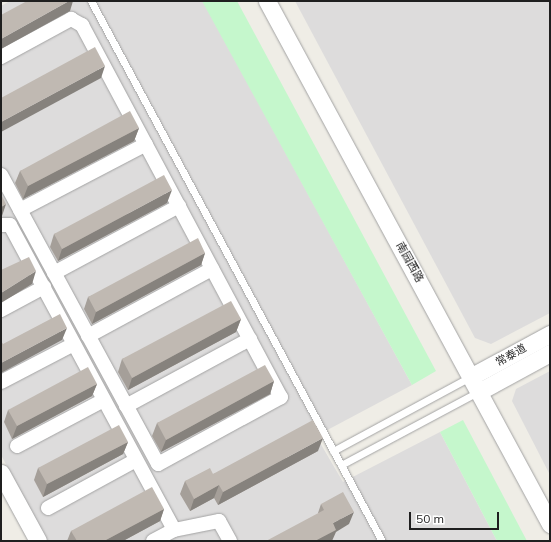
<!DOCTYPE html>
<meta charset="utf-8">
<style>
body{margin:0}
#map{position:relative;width:551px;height:542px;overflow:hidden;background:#efede6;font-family:Mulish,"Noto Sans SC",sans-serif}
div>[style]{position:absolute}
.residential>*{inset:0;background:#dddcdc}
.park>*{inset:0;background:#c5f7cc}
.roads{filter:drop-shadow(0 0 1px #a3a3a3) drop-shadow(0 0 1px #a3a3a3)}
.service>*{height:7px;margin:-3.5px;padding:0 3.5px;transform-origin:3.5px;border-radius:3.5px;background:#fff}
.minor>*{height:14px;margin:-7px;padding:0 7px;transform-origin:7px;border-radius:7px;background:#fff}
.tertiary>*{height:17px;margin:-8.5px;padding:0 8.5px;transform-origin:8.5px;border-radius:8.5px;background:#fff}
.wall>*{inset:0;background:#a59f99}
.shaded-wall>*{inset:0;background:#86827d}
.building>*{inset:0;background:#c0b9b2}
span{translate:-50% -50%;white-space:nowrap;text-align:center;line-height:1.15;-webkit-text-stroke:3px #fff;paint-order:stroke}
.street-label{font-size:11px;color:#1f1f1f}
.frame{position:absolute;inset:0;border:2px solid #1f1f1f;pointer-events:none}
.scale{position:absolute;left:409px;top:512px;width:90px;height:18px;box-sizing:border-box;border:2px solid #1f1f1f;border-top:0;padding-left:5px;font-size:12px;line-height:14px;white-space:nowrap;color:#1f1f1f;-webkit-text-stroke:3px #fff;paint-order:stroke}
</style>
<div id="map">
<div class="residential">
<div style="clip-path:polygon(10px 1px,203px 1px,412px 385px,316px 436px,343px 482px,440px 432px,497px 541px,47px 541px,1px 455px,1px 6px)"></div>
<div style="clip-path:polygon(295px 1px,550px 1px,550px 313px,491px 344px,475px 338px)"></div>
<div style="clip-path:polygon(550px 371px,550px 475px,512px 401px,516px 389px)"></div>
</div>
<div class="park">
<div style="clip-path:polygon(202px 1px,237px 1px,436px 371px,412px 385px)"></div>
<div style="clip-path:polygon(463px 420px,527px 541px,497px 541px,440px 432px)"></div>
</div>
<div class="roads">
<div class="service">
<div style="left:91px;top:1px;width:613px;rotate:61.68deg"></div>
<div style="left:333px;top:451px;width:156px;rotate:-28.4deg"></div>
<div style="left:341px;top:465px;width:155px;rotate:-28.1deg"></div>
</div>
<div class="minor">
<div style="left:1px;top:57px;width:80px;rotate:-28.5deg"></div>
<div style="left:71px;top:19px;width:13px;rotate:29deg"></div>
<div style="left:82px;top:25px;width:422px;rotate:61.9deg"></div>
<div style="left:281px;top:397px;width:140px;rotate:151.4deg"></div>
<div style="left:158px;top:464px;width:329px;rotate:-118.5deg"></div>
<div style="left:20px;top:210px;width:142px;rotate:-27.6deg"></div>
<div style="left:1px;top:225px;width:9px"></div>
<div style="left:10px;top:225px;width:346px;rotate:61.7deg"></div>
<div style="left:174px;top:530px;width:46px;rotate:-11.3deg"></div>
<div style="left:219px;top:521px;width:23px;rotate:61deg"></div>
<div style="left:54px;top:273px;width:142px;rotate:-28.2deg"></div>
<div style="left:1px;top:310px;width:49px;rotate:-28.1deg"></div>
<div style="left:88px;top:336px;width:141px;rotate:-28.4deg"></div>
<div style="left:1px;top:382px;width:82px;rotate:-27.5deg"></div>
<div style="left:126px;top:406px;width:141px;rotate:-28.4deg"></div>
<div style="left:17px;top:446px;width:98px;rotate:-27.9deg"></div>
<div style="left:48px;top:508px;width:100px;rotate:-28.6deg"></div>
<div style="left:153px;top:541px;width:24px;rotate:-28deg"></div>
</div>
<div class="tertiary">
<div style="left:267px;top:1px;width:595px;rotate:61.58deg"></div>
<div style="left:472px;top:376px;width:89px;rotate:-28.3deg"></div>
<div style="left:480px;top:391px;width:80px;rotate:-28.5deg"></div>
<div style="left:1px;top:473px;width:77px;rotate:61.4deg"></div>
</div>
</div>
<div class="wall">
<div style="clip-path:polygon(139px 128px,134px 141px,23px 199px,15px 183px,20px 171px)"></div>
<div style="clip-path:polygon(167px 203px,58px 261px,50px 247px,54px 234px)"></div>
<div style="clip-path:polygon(205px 253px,201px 265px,92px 324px,84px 309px,88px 297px)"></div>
<div style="clip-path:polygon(241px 319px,236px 332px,128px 390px,118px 372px,122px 359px)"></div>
<div style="clip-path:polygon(274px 381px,270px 394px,161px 452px,152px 436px,157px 423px)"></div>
<div style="clip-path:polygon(97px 384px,92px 396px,12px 439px,4px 422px,8px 410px)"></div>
<div style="clip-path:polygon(128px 442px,123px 454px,43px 497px,34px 480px,38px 468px)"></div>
<div style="clip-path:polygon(318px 451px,218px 505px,214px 498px,190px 511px,180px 494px,185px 481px,213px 474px)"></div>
<div style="clip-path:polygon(321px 504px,349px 524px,318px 513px)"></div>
<div style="clip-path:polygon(164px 509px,160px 521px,123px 541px,67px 541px,71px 531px)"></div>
</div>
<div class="shaded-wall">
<div style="clip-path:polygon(69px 1px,73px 1px,70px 11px,1px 49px,1px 39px)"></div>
<div style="clip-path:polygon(105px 66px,101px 78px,1px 132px,1px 122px)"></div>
<div style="clip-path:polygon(139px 128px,134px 141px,23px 199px,28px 186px)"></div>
<div style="clip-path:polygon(172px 190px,167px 203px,58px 261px,62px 249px)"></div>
<div style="clip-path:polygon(6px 204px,2px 216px,1px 217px,1px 207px)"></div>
<div style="clip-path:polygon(205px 253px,201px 265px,92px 324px,96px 312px)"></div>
<div style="clip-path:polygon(36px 271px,32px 284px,1px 303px,1px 293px)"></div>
<div style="clip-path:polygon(241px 319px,236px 332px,128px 390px,132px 378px)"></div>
<div style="clip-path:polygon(67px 328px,62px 340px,1px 373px,1px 363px)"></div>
<div style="clip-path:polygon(274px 381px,270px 394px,161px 452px,166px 440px)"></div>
<div style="clip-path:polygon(97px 384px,92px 396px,12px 439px,17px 426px)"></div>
<div style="clip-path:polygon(323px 438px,318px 451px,218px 505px,223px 492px)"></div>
<div style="clip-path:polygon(128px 442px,123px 454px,43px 497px,47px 484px)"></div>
<div style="clip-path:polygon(219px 485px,214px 498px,190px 511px,194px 499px)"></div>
<div style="clip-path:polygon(164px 509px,160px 521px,123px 541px,104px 541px)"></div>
<div style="clip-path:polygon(354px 512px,349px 524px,336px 532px,332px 541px,315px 541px,333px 523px)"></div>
</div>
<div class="building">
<div style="clip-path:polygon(27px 1px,69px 1px,1px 39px,1px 15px)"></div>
<div style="clip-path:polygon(95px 47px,105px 66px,1px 122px,1px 98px)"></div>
<div style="clip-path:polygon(130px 111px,139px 128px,28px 186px,20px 171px)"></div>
<div style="clip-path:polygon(164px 175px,172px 190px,62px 249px,54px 234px)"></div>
<div style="clip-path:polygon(1px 194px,6px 204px,1px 207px)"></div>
<div style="clip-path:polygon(198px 238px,205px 253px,96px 312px,88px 297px)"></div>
<div style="clip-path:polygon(29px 257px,36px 271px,1px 293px,1px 270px)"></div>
<div style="clip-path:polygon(231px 301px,241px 319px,132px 378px,122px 359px)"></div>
<div style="clip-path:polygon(60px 314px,67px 328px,1px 363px,1px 341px,3px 344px)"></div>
<div style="clip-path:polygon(265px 365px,274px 381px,166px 440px,157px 423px)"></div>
<div style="clip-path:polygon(88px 367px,97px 384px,17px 426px,8px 410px)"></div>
<div style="clip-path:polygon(313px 420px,323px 438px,223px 492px,219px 485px,194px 499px,185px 481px,210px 468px,213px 474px)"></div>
<div style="clip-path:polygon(119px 425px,128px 442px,47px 484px,38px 468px)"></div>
<div style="clip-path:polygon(152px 487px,164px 509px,104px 541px,77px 541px,71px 531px)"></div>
<div style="clip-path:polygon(343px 492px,354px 512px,333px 523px,336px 530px,315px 541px,266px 541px,324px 510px,321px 504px)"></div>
</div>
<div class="street-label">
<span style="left:410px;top:262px;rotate:61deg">南园西路</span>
<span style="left:511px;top:355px;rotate:-29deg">常泰道</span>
</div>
<div class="frame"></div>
<div class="scale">50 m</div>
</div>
